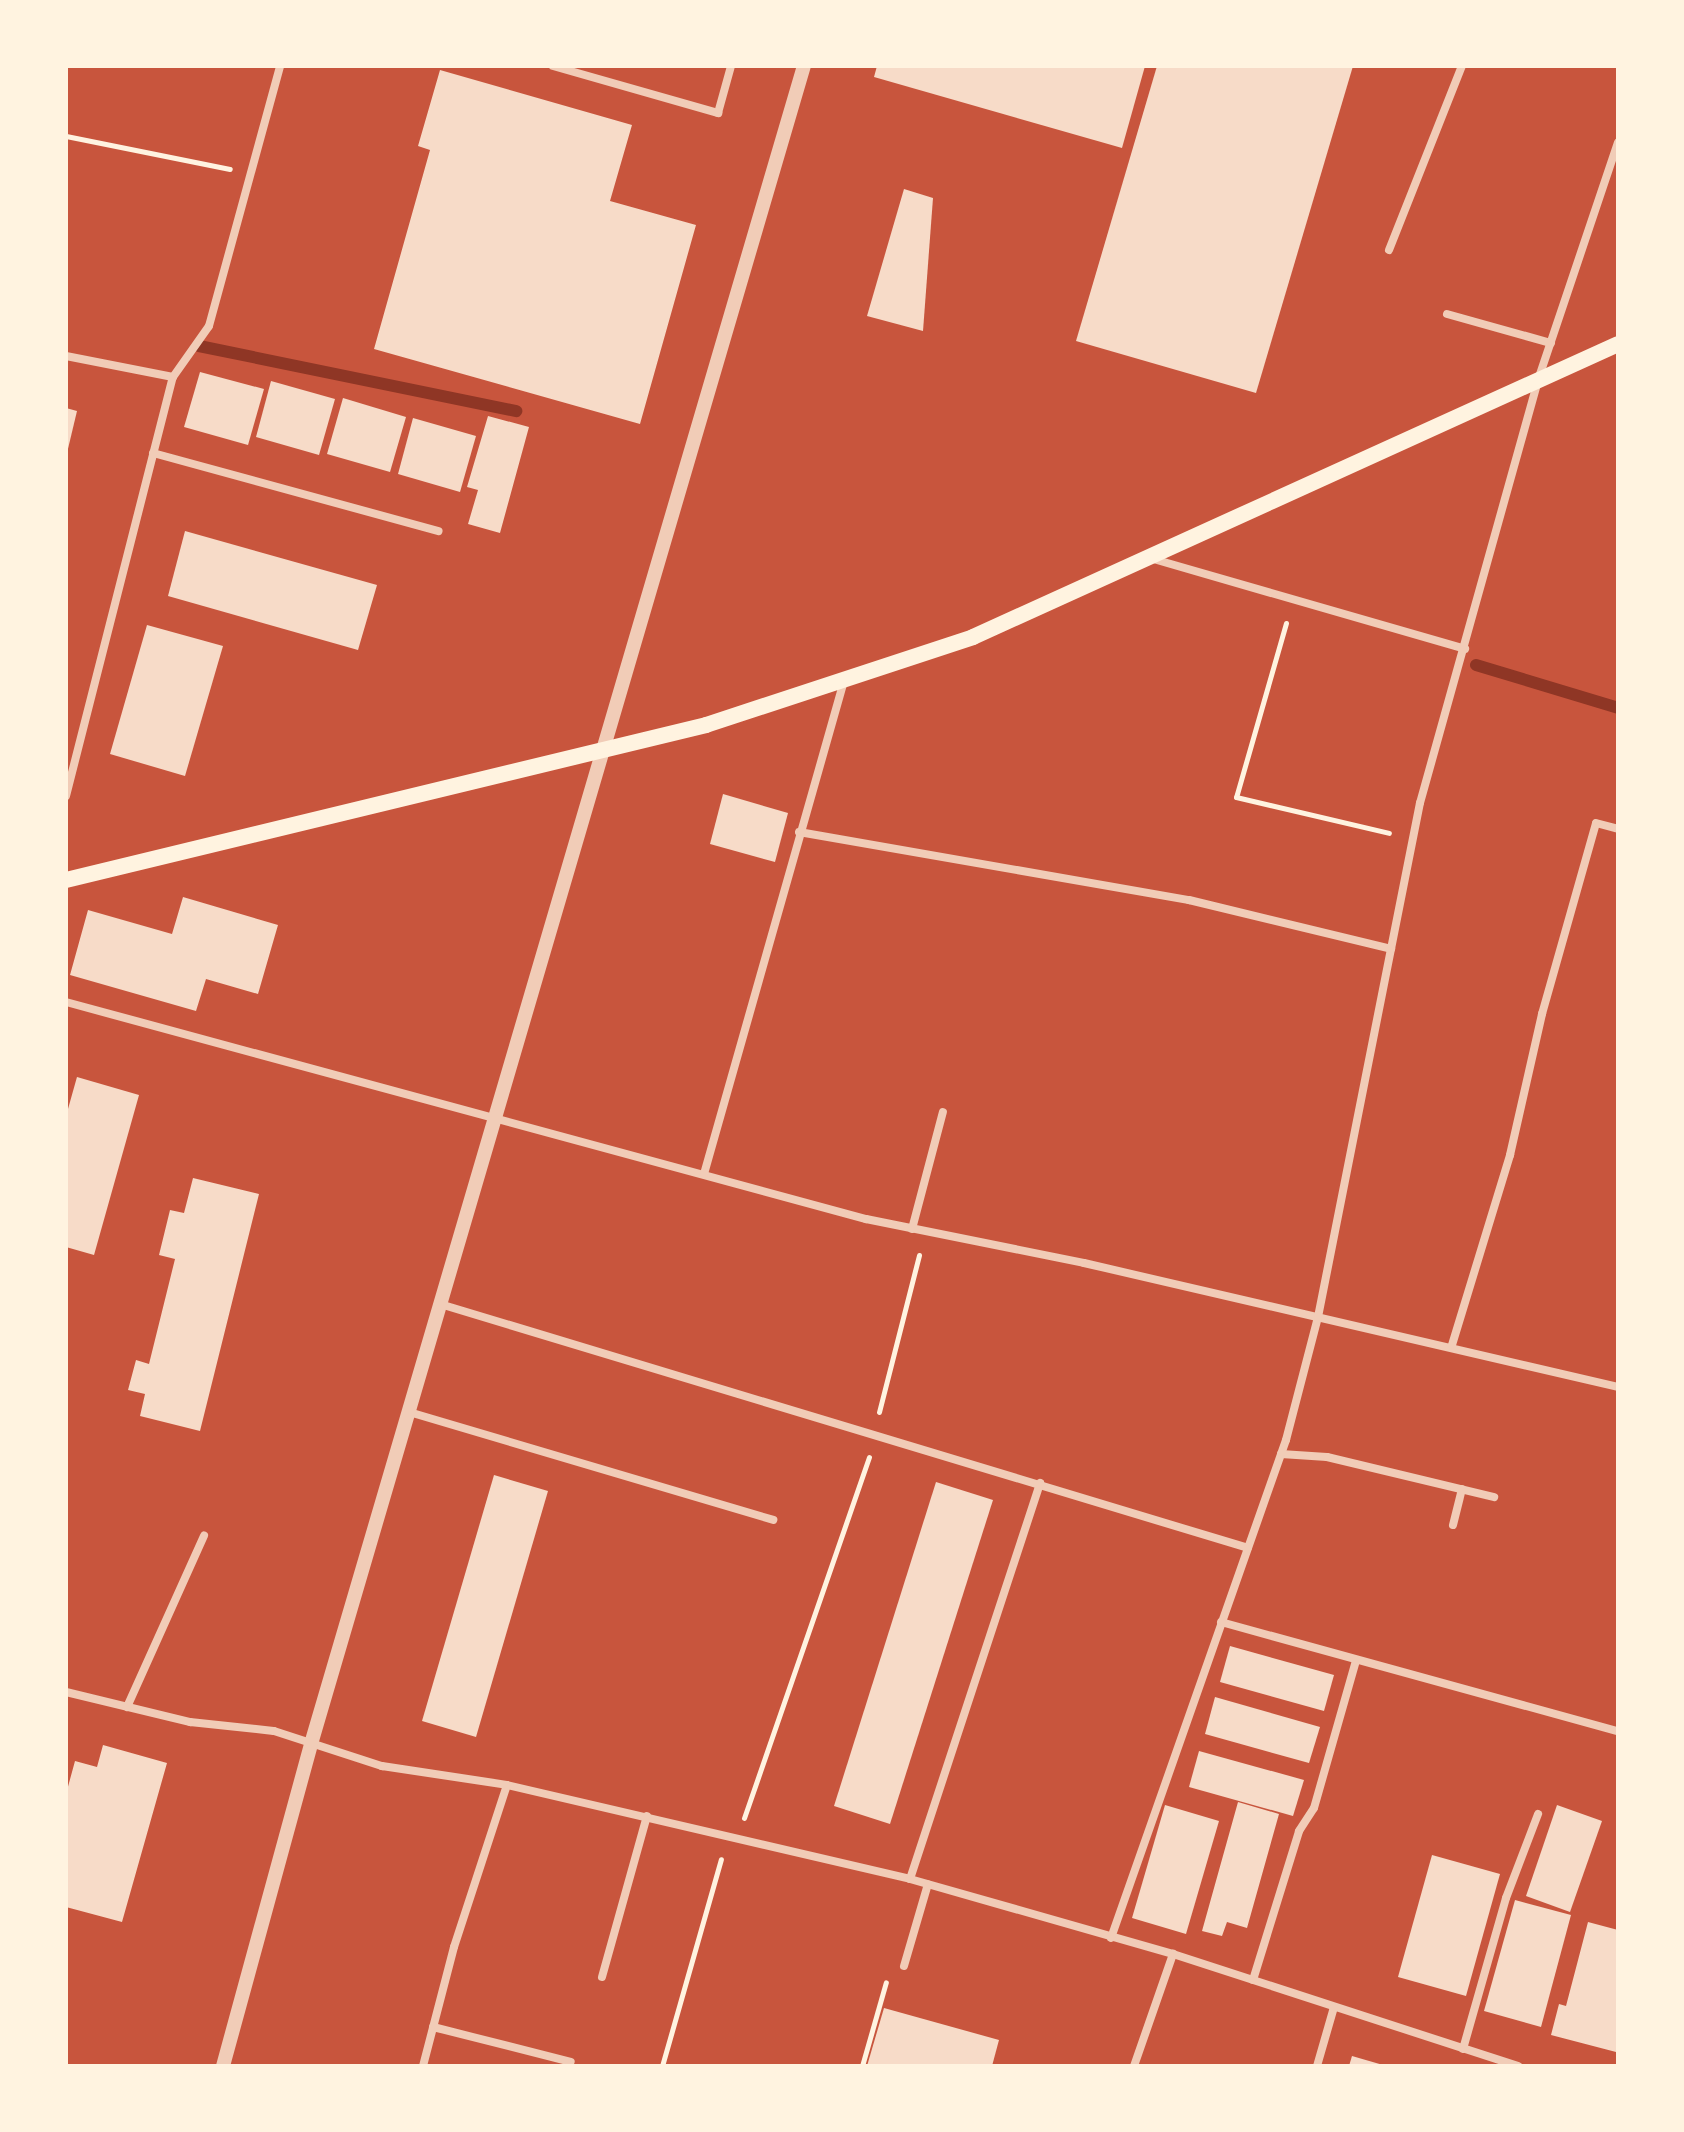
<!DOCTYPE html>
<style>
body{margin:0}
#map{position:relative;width:1684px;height:2132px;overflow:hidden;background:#c8553d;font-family:Manrope,sans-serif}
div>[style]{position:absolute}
.stream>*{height:12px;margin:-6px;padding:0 6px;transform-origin:6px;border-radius:6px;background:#8f3625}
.building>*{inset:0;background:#f7dbc8}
.path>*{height:5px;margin:-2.5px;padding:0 2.5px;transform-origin:2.5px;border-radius:2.5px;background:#fff3e0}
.minor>*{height:8px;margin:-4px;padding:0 4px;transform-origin:4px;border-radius:4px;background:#f1ccb7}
.tertiary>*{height:14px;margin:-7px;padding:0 7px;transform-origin:7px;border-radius:7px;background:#f1ccb7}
.secondary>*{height:16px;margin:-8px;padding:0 8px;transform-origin:8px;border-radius:8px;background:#fff3e0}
span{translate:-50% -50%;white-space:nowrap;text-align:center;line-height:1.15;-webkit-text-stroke:7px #fff3e0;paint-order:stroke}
.frame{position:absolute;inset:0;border:68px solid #fff3e0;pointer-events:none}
</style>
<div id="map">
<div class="stream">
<div style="left:199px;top:346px;width:324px;rotate:11.6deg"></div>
<div style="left:1476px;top:665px;width:148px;rotate:16.8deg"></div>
</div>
<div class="building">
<div style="clip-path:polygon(877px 66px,1145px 66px,1122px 148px,874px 77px)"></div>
<div style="clip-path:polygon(1157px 66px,1353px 66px,1256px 393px,1076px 341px)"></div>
<div style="clip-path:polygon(440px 70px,632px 125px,610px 201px,696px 225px,640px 424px,374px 349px,430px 150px,418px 146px)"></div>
<div style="clip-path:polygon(904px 189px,933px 198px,923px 331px,867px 316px)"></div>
<div style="clip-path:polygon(200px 372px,264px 389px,248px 445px,184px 427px)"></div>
<div style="clip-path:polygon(271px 381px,335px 399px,319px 455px,256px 437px)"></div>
<div style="clip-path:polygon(343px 398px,406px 417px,390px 472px,327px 454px)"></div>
<div style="clip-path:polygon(66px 408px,77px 411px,67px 453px,66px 452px)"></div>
<div style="clip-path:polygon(488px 416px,529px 427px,500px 533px,468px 524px,478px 490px,467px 487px)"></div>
<div style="clip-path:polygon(413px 418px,476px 436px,460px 492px,398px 474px)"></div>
<div style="clip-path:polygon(185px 531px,377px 585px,358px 650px,168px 596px)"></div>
<div style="clip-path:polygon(147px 625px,223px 646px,185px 776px,110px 754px)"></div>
<div style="clip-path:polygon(723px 794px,788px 813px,775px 862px,710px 844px)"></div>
<div style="clip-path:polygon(183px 897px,278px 925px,258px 994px,206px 979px,196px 1011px,70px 975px,88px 910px,172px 934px)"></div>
<div style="clip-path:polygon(77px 1077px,139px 1095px,94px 1255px,66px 1247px,66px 1116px)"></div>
<div style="clip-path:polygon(193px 1178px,259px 1194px,200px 1431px,140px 1416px,145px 1394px,128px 1390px,136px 1360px,149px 1364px,175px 1259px,159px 1255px,170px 1210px,184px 1213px)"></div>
<div style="clip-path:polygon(494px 1475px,548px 1491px,476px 1737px,422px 1721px)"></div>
<div style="clip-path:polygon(936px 1482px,993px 1500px,890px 1824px,834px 1806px)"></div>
<div style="clip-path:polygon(1230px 1646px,1334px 1675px,1324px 1711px,1220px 1682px)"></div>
<div style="clip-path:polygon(1215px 1697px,1320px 1727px,1309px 1763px,1205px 1734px)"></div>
<div style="clip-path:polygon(103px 1745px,167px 1763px,122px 1922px,66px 1907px,66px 1794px,75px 1761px,97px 1767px)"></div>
<div style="clip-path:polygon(1199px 1751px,1304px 1780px,1293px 1816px,1189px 1787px)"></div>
<div style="clip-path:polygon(1238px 1802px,1279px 1814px,1247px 1928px,1227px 1922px,1222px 1936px,1202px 1931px)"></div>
<div style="clip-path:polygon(1165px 1805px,1219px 1821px,1186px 1934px,1132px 1918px)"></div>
<div style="clip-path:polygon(1557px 1805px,1602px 1821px,1570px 1912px,1526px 1896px)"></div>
<div style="clip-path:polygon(1432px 1855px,1500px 1874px,1466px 1996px,1398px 1977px)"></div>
<div style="clip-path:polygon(1515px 1900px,1571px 1915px,1541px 2027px,1484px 2011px)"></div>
<div style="clip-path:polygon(1588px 1922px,1618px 1930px,1616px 2052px,1551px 2035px,1559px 2004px,1566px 2006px)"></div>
<div style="clip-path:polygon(884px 2008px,999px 2040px,992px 2066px,867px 2066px)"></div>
<div style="clip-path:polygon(1352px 2056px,1383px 2065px,1383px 2066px,1349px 2066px)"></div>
</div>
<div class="path">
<div style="left:66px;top:136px;width:167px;rotate:11.4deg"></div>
<div style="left:1286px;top:623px;width:181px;rotate:106deg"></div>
<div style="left:1236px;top:797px;width:157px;rotate:13.2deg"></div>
<div style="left:879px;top:1412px;width:162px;rotate:-75.7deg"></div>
<div style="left:744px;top:1818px;width:382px;rotate:-70.9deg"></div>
<div style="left:662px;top:2066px;width:215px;rotate:-74.1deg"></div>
<div style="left:862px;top:2066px;width:87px;rotate:-74.1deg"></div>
</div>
<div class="minor">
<div style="left:553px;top:66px;width:172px;rotate:15.9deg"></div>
<div style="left:718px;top:113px;width:49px;rotate:-74.5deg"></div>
<div style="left:1389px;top:250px;width:198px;rotate:-68.4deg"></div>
<div style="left:1447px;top:314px;width:108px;rotate:15.6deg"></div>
<div style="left:66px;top:356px;width:109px;rotate:11.1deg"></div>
<div style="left:153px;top:453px;width:296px;rotate:15.3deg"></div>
<div style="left:1150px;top:558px;width:328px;rotate:16.1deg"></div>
<div style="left:66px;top:796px;width:432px;rotate:-75.7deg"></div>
<div style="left:173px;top:377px;width:62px;rotate:-54.8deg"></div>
<div style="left:209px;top:326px;width:270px;rotate:-74.7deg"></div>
<div style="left:799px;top:832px;width:396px;rotate:9.9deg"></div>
<div style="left:1189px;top:900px;width:208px;rotate:13.6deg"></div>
<div style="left:66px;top:1002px;width:829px;rotate:15.18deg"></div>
<div style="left:866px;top:1219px;width:222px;rotate:11.4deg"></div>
<div style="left:1084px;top:1263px;width:548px;rotate:13.07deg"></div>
<div style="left:704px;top:1174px;width:512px;rotate:-74.15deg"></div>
<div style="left:912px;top:1229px;width:121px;rotate:-75.2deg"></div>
<div style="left:440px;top:1304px;width:844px;rotate:16.8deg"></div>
<div style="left:1452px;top:1345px;width:199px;rotate:-73deg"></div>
<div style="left:1510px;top:1155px;width:145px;rotate:-77.2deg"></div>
<div style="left:1542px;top:1014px;width:198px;rotate:-74.2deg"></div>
<div style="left:1596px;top:823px;width:23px;rotate:15deg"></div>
<div style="left:409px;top:1412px;width:380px;rotate:16.5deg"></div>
<div style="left:1281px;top:1454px;width:46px;rotate:3.7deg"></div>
<div style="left:1327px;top:1457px;width:172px;rotate:13.5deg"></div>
<div style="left:1453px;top:1525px;width:37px;rotate:-76deg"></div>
<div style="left:1221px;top:1622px;width:412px;rotate:15.4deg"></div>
<div style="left:66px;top:1692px;width:128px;rotate:13.6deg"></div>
<div style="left:190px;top:1722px;width:84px;rotate:6.1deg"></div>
<div style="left:274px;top:1731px;width:114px;rotate:18deg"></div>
<div style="left:382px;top:1766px;width:126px;rotate:8.6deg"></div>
<div style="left:507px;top:1785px;width:414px;rotate:13.1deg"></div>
<div style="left:910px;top:1879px;width:273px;rotate:15.9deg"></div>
<div style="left:1173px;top:1954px;width:363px;rotate:18deg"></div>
<div style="left:127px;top:1707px;width:188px;rotate:-65.8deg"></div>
<div style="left:910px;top:1879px;width:417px;rotate:-71.8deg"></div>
<div style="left:1111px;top:1938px;width:528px;rotate:-70.64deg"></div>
<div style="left:1286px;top:1440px;width:127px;rotate:-75.4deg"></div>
<div style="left:1318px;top:1317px;width:524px;rotate:-78.78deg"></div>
<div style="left:1420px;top:803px;width:436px;rotate:-74.4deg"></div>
<div style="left:1537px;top:383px;width:254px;rotate:-71.4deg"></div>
<div style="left:904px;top:1966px;width:85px;rotate:-73.7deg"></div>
<div style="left:602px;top:1977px;width:167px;rotate:-74.4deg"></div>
<div style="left:1253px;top:1980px;width:156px;rotate:-72.8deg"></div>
<div style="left:1299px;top:1831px;width:27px;rotate:-57deg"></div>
<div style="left:1314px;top:1808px;width:153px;rotate:-74.1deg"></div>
<div style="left:433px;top:2027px;width:142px;rotate:14.2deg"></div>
<div style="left:1463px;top:2049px;width:157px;rotate:-74.1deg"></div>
<div style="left:1506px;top:1898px;width:90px;rotate:-69.1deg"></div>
<div style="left:423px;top:2066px;width:123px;rotate:-75.4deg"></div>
<div style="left:454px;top:1947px;width:170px;rotate:-71.9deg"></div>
<div style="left:1134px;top:2066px;width:119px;rotate:-70.8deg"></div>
<div style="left:1317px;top:2066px;width:61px;rotate:-73.9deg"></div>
</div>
<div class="tertiary">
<div style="left:223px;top:2066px;width:334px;rotate:-74.7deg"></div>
<div style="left:311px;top:1744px;width:1749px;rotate:-73.63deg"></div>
</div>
<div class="secondary">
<div style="left:66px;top:880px;width:659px;rotate:-13.61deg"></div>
<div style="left:706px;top:725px;width:281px;rotate:-18.2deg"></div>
<div style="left:973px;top:637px;width:708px;rotate:-24.43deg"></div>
</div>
<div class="frame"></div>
</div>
